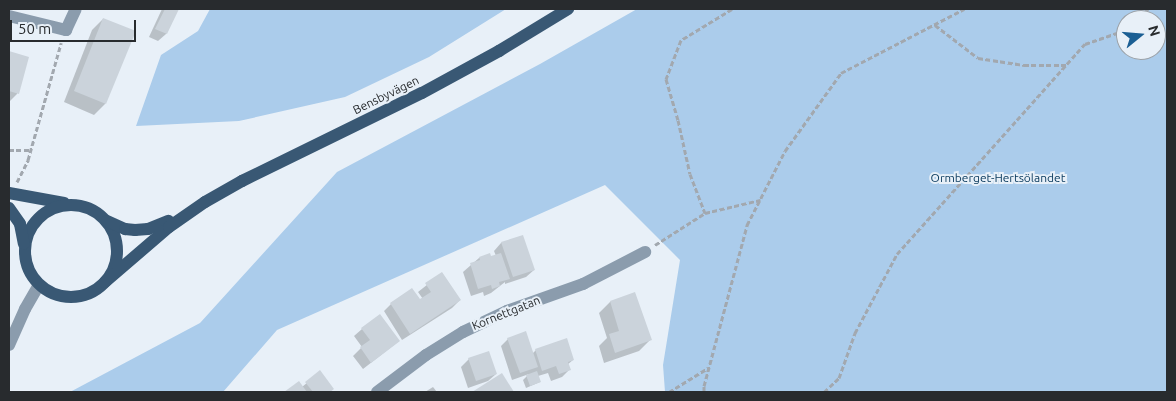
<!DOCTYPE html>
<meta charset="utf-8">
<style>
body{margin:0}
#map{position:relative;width:1176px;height:401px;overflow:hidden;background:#e8f0f8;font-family:Ubuntu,sans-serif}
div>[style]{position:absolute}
.green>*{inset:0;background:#abcceb}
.shadow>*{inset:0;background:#0003}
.building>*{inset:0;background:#cbd3db}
.path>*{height:3px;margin-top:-1.5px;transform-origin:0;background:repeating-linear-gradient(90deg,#a2a8af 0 5px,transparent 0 7.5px)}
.minor>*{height:12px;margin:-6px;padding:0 6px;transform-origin:6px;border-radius:6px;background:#8b9cad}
.major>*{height:12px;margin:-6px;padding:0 6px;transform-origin:6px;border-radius:6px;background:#395874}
.major>.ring{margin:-6px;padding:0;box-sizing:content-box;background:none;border:12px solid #395874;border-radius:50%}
span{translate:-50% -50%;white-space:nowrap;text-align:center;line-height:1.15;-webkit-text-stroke:4px #e8f0f8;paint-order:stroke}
.street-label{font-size:12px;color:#282b2e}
.park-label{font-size:12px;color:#06375b}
.frame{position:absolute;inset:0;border:10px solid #282b2e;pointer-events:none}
.north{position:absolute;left:1116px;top:10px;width:50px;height:50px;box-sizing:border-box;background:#e8f0f8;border:1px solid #9ba1a7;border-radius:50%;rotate:73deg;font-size:14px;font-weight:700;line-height:20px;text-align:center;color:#282b2e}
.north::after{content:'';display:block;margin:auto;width:18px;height:22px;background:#1b5f94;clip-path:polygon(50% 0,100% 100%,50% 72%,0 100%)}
.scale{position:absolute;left:10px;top:20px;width:126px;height:22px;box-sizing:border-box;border:2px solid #282b2e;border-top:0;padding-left:6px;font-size:15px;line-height:18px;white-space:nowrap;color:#282b2e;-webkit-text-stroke:4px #e8f0f8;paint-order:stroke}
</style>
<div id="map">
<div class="green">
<div style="clip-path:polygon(210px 9px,506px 9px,429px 57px,345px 97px,239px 121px,136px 126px,161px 55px,198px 31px)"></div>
<div style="clip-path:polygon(evenodd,637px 9px,1167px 9px,1167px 392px,665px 392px,663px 365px,680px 260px,605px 185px,277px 330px,223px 392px,70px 392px,200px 323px,337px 172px,540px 64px,637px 9px,1126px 20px,1156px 20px,1156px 50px,1126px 50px,1126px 20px)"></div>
</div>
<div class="shadow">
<div style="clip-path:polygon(162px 9px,178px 9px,166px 34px,158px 41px,149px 37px)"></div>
<div style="clip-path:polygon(103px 19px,105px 104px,94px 115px,64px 102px,92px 30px)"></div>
<div style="clip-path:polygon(9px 53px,28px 58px,17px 94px,9px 102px)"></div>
<div style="clip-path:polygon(522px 236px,534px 270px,526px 277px,505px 284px,505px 282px,491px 293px,484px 296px,483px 292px,471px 296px,463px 272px,479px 258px,489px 255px,490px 258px,496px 256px,494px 251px,501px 243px)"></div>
<div style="clip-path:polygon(442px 273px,460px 300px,452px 308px,402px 340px,384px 311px,391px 304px,423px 299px,418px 292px)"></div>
<div style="clip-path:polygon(635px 294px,650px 340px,639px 351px,604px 363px,599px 346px,607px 338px,599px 313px,610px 302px)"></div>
<div style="clip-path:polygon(362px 329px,399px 341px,363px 369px,353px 356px,362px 347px,354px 336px)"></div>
<div style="clip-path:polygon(508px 339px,533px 353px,536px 350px,573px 360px,567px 365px,569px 370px,562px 377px,551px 381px,548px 373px,538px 376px,540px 382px,526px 388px,523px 380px,529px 374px,512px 380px,501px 346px)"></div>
<div style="clip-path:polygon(469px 359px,496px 374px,488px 381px,468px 388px,461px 367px)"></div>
<div style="clip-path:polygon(320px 372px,333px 389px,329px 392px,286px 392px,298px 383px,302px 387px)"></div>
<div style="clip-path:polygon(433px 387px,437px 392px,425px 392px)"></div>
</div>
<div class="building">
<div style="clip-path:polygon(165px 9px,179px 9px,167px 34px,155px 29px)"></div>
<div style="clip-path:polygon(103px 18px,136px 31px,106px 104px,74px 91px)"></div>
<div style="clip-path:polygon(9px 51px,29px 57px,19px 94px,9px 91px)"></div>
<div style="clip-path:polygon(523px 235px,535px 270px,513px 277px,501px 242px)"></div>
<div style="clip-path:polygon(490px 253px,491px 256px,501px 253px,510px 279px,499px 282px,500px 286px,492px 289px,491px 285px,478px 289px,470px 263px,480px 260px,479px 257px)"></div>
<div style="clip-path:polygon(442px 272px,461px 300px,410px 334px,390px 303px,412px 288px,420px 299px,431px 292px,425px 283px)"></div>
<div style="clip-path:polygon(635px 292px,652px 340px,615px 353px,609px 334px,619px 331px,610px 301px)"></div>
<div style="clip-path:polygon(380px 314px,400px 341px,371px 363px,360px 347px,370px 340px,361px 328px)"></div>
<div style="clip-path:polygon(526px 331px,538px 367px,520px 373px,507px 338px)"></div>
<div style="clip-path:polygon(567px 338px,574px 360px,568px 362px,571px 370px,559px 374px,556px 366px,542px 371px,535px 349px)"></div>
<div style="clip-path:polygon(489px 351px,497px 374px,476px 381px,468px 358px)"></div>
<div style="clip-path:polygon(320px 370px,334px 389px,330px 392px,313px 392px,305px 382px)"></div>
<div style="clip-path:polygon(537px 371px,541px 382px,530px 386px,526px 375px)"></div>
<div style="clip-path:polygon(502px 373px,514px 392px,472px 392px)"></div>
<div style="clip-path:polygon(299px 381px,307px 392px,284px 392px)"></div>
</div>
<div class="path">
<div style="left:732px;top:9px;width:60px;rotate:148.7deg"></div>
<div style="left:681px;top:40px;width:42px;rotate:111deg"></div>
<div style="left:666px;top:79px;width:43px;rotate:73.7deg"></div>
<div style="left:678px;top:120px;width:55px;rotate:77.5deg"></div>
<div style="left:690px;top:174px;width:42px;rotate:69deg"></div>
<div style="left:705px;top:213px;width:57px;rotate:-13.3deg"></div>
<div style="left:1134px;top:20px;width:18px;rotate:-38deg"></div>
<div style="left:935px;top:25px;width:54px;rotate:37.5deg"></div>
<div style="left:978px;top:58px;width:47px;rotate:8.7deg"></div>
<div style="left:1024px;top:65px;width:42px"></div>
<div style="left:9px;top:150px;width:22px"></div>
<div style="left:17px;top:182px;width:25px;rotate:-63deg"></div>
<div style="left:28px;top:160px;width:122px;rotate:-74.2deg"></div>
<div style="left:655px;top:245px;width:59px;rotate:-32.6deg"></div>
<div style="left:669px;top:392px;width:46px;rotate:-31.6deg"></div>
<div style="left:704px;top:392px;width:6px;rotate:-90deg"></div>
<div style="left:704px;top:386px;width:167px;rotate:-75deg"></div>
<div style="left:747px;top:225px;width:83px;rotate:-62.8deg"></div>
<div style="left:785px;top:151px;width:96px;rotate:-54.3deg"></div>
<div style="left:841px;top:73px;width:139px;rotate:-27.5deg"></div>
<div style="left:824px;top:392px;width:21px;rotate:-43deg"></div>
<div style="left:839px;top:378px;width:48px;rotate:-70.4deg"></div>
<div style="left:855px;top:333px;width:89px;rotate:-62deg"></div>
<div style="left:897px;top:254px;width:282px;rotate:-48.2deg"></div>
<div style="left:1085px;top:44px;width:36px;rotate:-19deg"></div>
<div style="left:1119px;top:32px;width:9px;rotate:-36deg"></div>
</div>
<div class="minor">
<div style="left:9px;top:16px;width:59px;rotate:13.8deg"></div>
<div style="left:66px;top:30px;width:23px;rotate:-65deg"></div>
<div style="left:9px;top:345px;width:39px;rotate:-66deg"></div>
<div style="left:25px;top:309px;width:28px;rotate:-60deg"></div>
<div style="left:377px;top:392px;width:61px;rotate:-37.1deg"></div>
<div style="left:426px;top:355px;width:44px;rotate:-31.9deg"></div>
<div style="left:463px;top:332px;width:49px;rotate:-25.5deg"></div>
<div style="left:507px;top:311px;width:81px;rotate:-19.6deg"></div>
<div style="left:583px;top:284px;width:70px;rotate:-27.3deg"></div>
</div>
<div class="major">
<div style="left:9px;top:193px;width:56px;rotate:10.3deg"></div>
<div class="ring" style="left:25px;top:205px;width:80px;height:80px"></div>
<div style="left:9px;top:208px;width:19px;rotate:55deg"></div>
<div style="left:20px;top:224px;width:20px;rotate:79deg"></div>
<div style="left:107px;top:221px;width:20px;rotate:24deg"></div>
<div style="left:125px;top:229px;width:10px;rotate:6deg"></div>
<div style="left:135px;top:230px;width:13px;rotate:-4deg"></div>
<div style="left:148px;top:229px;width:22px;rotate:-22deg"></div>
<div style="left:105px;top:282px;width:84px;rotate:-40.7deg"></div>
<div style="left:169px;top:227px;width:44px;rotate:-34.8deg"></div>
<div style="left:205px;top:202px;width:43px;rotate:-29.6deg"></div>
<div style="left:242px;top:181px;width:200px;rotate:-26.1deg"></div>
<div style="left:422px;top:93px;width:88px;rotate:-28.6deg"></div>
<div style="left:499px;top:51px;width:81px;rotate:-31.3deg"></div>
</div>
<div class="street-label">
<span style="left:386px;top:95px;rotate:-26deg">Bensbyvägen</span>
<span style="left:506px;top:313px;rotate:-22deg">Kornettgatan</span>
</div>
<div class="park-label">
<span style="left:998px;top:178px">Ormberget-Hertsölandet</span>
</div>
<div class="frame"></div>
<div class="north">N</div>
<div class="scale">50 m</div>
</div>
